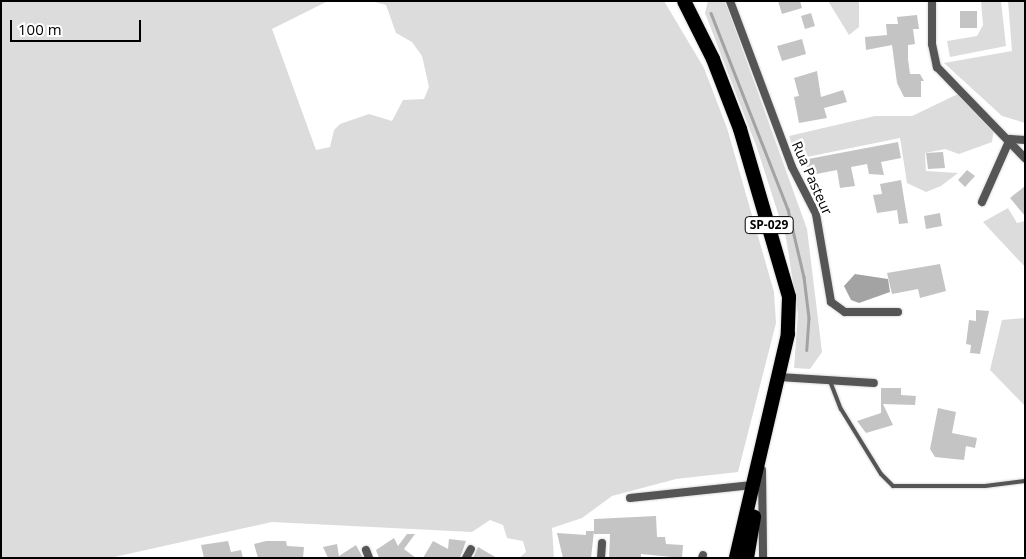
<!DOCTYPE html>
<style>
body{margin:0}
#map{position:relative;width:1026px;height:559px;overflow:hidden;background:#fff;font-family:"Open Sans",sans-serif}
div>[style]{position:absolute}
.green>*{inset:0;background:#dcdcdc}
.water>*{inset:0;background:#a3a3a3}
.stream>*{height:2.5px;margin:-1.25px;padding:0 1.25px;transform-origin:1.25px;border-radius:1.25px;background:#a3a3a3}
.building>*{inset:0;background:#c4c4c4}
.roads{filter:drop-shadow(0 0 1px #dbdbdb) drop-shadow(0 0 1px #dbdbdb)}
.lane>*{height:4px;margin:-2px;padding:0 2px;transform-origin:2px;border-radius:2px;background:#555}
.street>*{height:8px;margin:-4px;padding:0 4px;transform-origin:4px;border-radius:4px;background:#555}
.highway>*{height:14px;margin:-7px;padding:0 7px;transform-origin:7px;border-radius:7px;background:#000}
span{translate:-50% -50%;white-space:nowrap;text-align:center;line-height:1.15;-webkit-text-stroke:5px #fff;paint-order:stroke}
.shield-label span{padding:1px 4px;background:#fff;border:1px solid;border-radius:4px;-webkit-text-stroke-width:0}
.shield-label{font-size:12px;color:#000;font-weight:700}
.street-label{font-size:14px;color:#000}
.frame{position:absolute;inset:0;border:2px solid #000;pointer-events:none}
.scale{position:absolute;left:10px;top:20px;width:131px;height:22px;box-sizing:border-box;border:2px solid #000;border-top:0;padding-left:6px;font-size:15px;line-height:18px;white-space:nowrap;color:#000;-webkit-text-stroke:4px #fff;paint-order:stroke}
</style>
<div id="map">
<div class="green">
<div style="clip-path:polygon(1px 1px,328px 1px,272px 29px,316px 150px,330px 147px,334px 130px,340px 124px,369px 114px,392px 121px,403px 100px,424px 99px,429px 87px,422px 56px,412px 42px,396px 33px,386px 5px,371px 1px,664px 1px,704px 68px,727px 128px,774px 292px,776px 323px,738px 472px,676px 479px,612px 496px,582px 518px,552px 528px,554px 558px,519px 558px,526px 552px,523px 541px,507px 538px,503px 525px,490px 520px,472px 532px,272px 522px,110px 558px,1px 558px)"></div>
<div style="clip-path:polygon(708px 1px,725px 1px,807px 229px,822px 352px,810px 369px,794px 368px,798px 314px,786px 238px,757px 148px,705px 13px)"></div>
<div style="clip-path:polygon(828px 1px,859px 1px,859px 27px,849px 35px)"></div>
<div style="clip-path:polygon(981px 1px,1001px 1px,1006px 46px,950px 57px,947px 41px,977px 36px,983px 25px)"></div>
<div style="clip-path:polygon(1008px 1px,1025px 1px,1025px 123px,1002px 116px,944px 63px,1012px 51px)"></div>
<div style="clip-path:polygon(958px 94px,994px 129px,992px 142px,959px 154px,945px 149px,925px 153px,926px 171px,958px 173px,941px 186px,926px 192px,907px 183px,900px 138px,797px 159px,789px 136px,875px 116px,912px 116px)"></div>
<div style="clip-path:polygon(1008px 208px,1017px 223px,1025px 221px,1025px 267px,983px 222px)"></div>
<div style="clip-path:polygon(1025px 318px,1025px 406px,990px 370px,1002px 320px)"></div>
</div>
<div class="water">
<div style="clip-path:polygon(855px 274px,888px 279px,890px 292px,859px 303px,851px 300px,844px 286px)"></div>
</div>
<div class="stream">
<div style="left:711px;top:13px;width:211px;rotate:68.6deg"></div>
<div style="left:788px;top:209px;width:70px;rotate:76.8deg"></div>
<div style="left:804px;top:277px;width:41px;rotate:83deg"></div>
<div style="left:809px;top:318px;width:32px;rotate:94deg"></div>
</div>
<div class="building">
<div style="clip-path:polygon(778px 1px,800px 1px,802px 8px,782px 14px)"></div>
<div style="clip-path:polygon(960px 11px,977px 11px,977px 28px,960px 28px)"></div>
<div style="clip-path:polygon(811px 13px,815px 26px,805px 29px,801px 16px)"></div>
<div style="clip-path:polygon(917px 15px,919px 29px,913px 29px,915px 44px,908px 45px,908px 59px,910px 74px,920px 74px,924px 81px,921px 81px,921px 97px,904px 97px,897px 83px,892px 45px,866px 50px,865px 37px,887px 35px,886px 24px,898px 24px,897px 17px)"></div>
<div style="clip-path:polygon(802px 39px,806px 54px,782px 61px,777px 46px)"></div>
<div style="clip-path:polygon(817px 71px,821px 97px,843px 90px,847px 102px,824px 108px,827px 118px,799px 123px,794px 97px,799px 96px,794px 78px)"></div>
<div style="clip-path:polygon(898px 142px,901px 158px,881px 162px,884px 175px,869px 174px,867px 164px,851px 167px,855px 186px,840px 188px,837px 170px,811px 175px,803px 160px)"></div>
<div style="clip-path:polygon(943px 152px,945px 168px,928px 169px,926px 153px)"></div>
<div style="clip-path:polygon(967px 170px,975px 176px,965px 187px,958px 180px)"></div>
<div style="clip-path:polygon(901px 180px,908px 223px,899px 224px,897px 210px,877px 213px,873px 195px,882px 194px,880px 184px)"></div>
<div style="clip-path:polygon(1025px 186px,1025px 216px,1010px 198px)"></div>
<div style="clip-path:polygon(940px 213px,942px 226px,926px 229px,924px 216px)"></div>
<div style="clip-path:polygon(940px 264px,946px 291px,920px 298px,918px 289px,892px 294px,887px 273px)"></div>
<div style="clip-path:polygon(976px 310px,989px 311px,980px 354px,970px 353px,971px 345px,966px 344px,969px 320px,976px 321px)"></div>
<div style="clip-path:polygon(881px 388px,901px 388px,901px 395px,916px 396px,915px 405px,883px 404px,893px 425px,866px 433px,857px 421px,881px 413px)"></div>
<div style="clip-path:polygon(938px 408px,956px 412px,952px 433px,977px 438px,975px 448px,966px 446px,964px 460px,935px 457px,930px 449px)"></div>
<div style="clip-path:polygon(656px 516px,657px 537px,665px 537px,666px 544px,683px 545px,682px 558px,641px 554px,641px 558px,609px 558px,610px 534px,594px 534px,594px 519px)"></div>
<div style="clip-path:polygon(586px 531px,594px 531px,591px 558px,563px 558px,557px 533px,586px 535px)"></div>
<div style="clip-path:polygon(407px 534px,415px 534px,404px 549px,416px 558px,379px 558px,376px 550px,394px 538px,398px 546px)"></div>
<div style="clip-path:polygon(449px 539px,466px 541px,460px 558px,423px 558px,433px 541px,448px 549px)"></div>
<div style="clip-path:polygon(228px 541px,231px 552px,241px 550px,243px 558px,204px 558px,201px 545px)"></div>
<div style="clip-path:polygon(266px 541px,286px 541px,287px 546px,304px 547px,303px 558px,258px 558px,254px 544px)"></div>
<div style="clip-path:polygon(337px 544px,339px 556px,356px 545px,363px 558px,328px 558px,323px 547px)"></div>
<div style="clip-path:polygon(478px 547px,497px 558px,473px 558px)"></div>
</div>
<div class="roads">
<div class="lane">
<div style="left:830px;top:381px;width:30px;rotate:69deg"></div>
<div style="left:841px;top:409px;width:76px;rotate:58.4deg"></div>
<div style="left:881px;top:474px;width:17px;rotate:45deg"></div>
<div style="left:893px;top:486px;width:92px"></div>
<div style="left:985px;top:486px;width:40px;rotate:-7.1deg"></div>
</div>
<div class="street">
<div style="left:730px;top:1px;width:177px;rotate:69.5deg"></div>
<div style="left:792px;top:167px;width:53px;rotate:62.9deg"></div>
<div style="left:816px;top:214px;width:89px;rotate:80.3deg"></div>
<div style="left:831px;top:302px;width:17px;rotate:36deg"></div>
<div style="left:845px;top:312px;width:53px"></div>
<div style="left:932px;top:1px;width:43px;rotate:90deg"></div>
<div style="left:932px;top:44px;width:24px;rotate:78deg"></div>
<div style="left:937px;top:67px;width:127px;rotate:46deg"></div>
<div style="left:1010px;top:139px;width:15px;rotate:4deg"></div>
<div style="left:982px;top:202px;width:69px;rotate:-66deg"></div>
<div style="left:779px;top:377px;width:95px;rotate:3.6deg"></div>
<div style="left:762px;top:470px;width:88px;rotate:89.3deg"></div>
<div style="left:630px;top:498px;width:123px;rotate:-6.1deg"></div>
<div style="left:366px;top:550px;width:9px;rotate:69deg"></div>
<div style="left:466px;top:558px;width:10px;rotate:-61deg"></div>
<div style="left:601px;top:558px;width:15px;rotate:-86deg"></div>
<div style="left:702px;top:558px;width:3px;rotate:-72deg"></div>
</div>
<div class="highway">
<div style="left:684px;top:1px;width:65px;rotate:63.4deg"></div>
<div style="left:713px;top:59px;width:75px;rotate:68.9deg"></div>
<div style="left:740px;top:129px;width:175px;rotate:73.7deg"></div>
<div style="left:789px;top:297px;width:37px;rotate:92deg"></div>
<div style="left:788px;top:334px;width:230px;rotate:103.1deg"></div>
<div style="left:747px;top:558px;width:42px;rotate:-80.3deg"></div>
</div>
</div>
<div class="shield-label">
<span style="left:769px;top:225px">SP-029</span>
</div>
<div class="street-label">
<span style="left:812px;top:178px;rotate:66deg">Rua Pasteur</span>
</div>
<div class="frame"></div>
<div class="scale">100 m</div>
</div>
